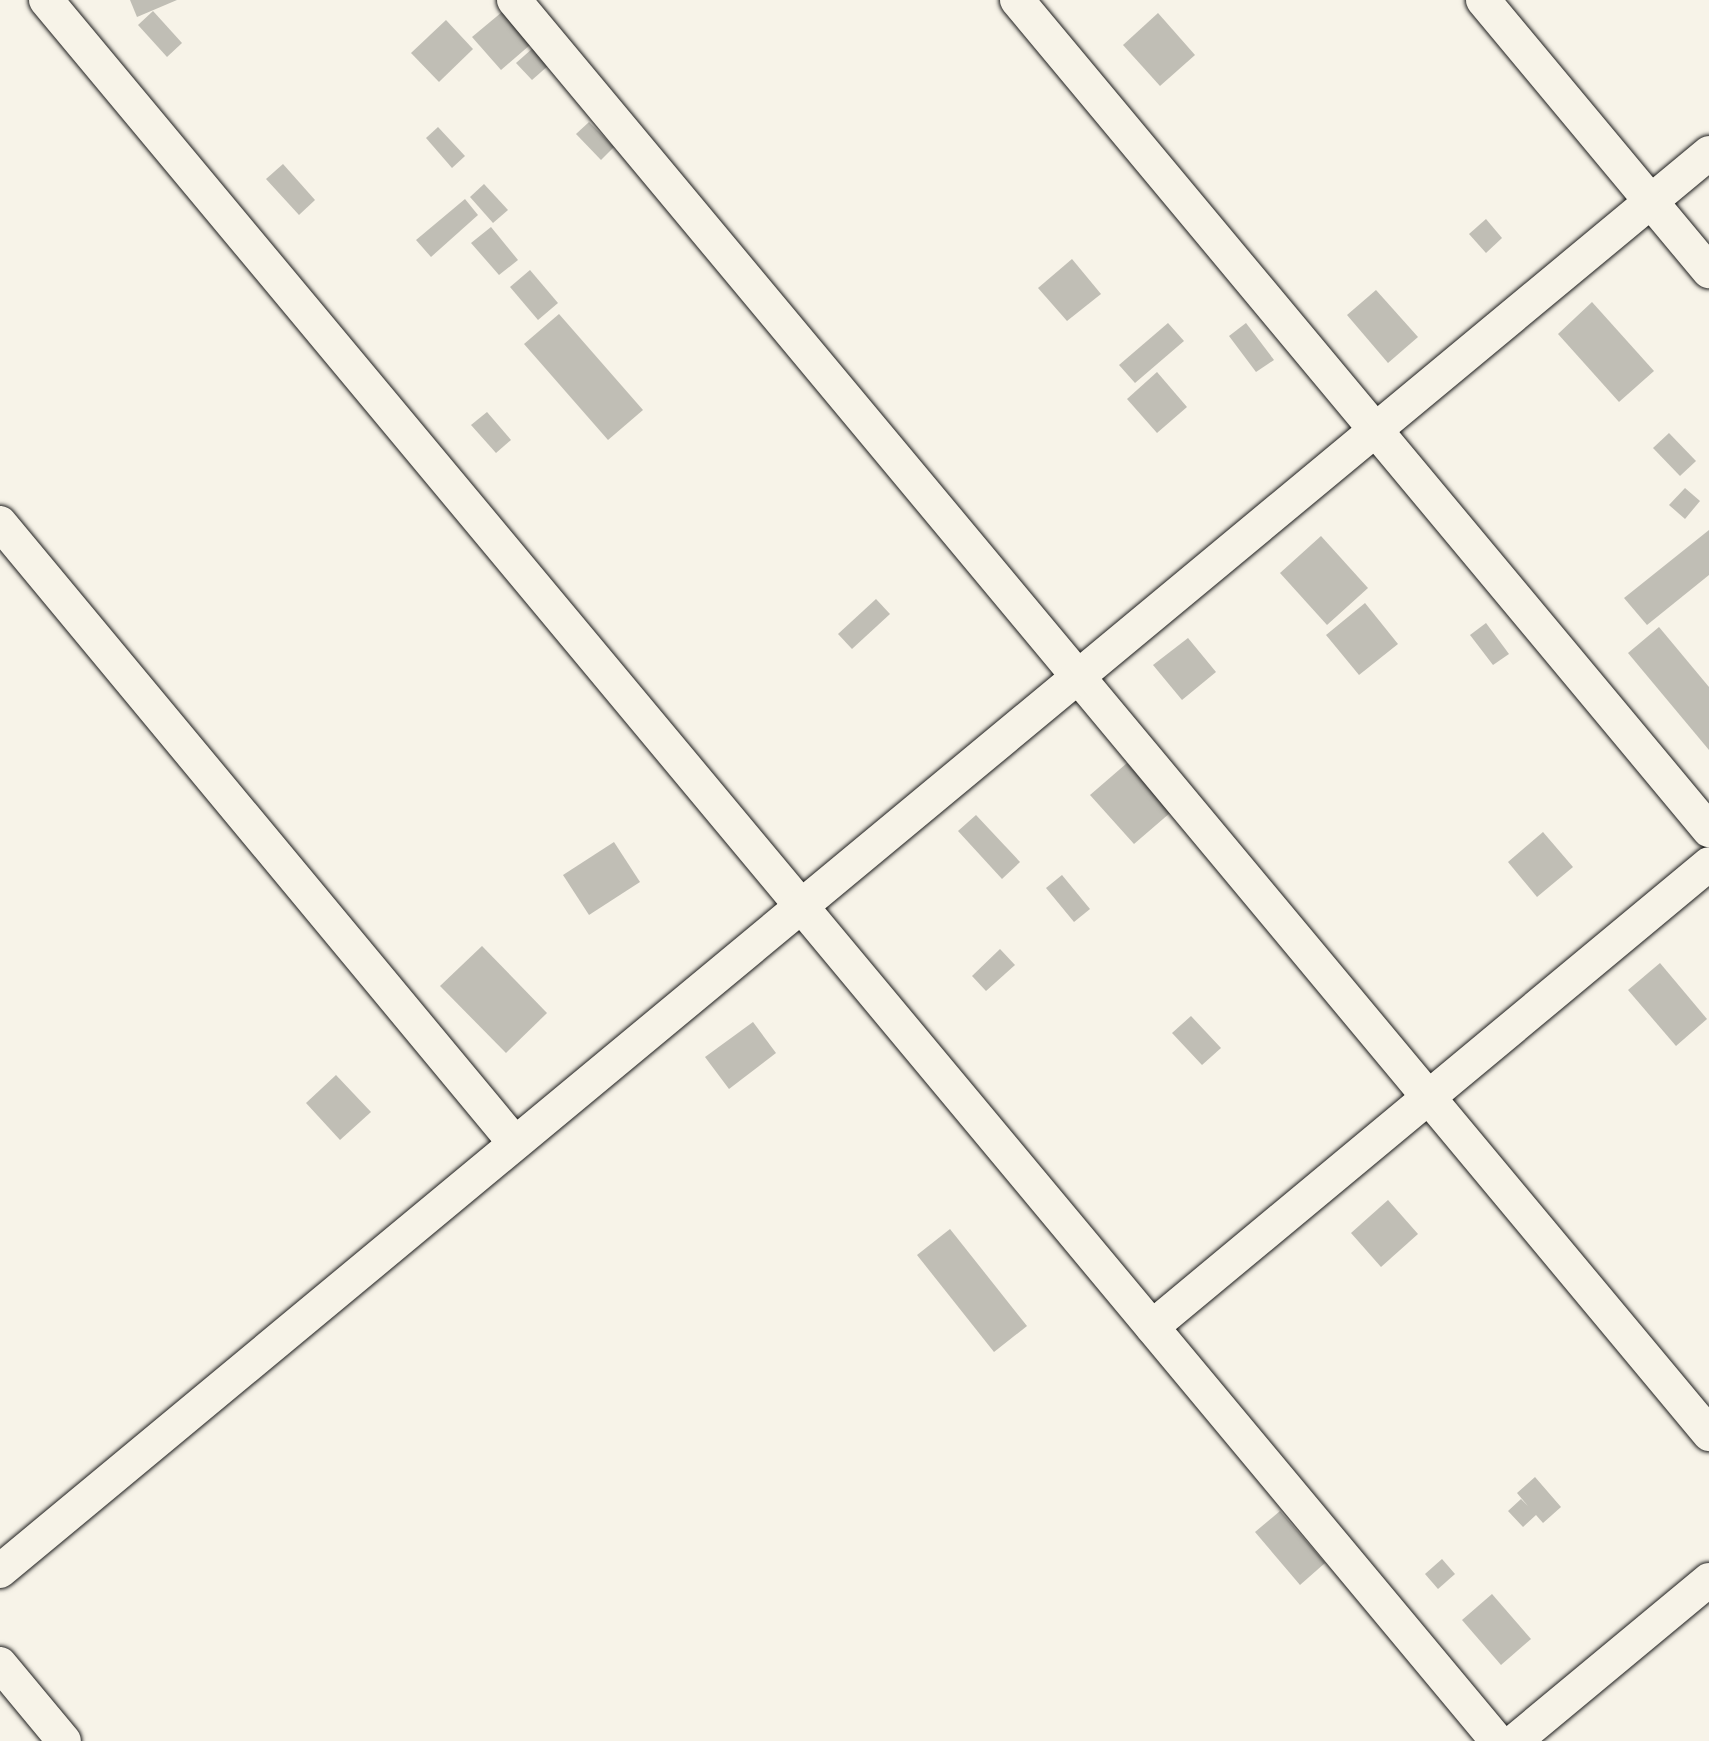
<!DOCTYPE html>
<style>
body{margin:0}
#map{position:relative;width:1709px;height:1741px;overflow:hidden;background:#f7f3e8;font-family:"Shantell Sans",sans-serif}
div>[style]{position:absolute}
.building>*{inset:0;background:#c0beb5}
.roads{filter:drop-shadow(0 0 2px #1c1c1c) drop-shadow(0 0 2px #1c1c1c)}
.minor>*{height:34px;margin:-17px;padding:0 17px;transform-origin:17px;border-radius:17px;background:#f7f3e8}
span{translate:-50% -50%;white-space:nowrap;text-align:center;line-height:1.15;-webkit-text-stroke:8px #f7f3e8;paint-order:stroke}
</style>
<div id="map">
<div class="building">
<div style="clip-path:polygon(130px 0,177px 0,137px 17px)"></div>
<div style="clip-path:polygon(153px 11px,182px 43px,167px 57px,138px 25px)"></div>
<div style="clip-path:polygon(502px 12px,530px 45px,501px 70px,472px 37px)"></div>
<div style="clip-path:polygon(1158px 13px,1195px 55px,1160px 86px,1123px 45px)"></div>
<div style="clip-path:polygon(446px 20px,473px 49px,439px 82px,411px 53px)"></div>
<div style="clip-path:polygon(533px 48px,549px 65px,532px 80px,516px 63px)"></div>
<div style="clip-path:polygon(589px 122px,614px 147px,601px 160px,576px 134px)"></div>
<div style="clip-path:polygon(438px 127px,465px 156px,452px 168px,426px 138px)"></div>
<div style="clip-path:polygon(283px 164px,315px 200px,299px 215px,266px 179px)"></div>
<div style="clip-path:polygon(484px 184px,508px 210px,493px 223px,470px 197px)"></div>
<div style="clip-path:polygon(465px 199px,478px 215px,431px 257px,416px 240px)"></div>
<div style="clip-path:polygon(1486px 219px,1502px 238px,1486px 253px,1469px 234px)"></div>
<div style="clip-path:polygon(491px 227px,518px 260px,499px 275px,471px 243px)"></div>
<div style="clip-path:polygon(1072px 259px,1101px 294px,1067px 321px,1038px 288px)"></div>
<div style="clip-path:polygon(530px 270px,558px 303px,538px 320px,510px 287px)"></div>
<div style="clip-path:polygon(1376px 290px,1418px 337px,1388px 363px,1347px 315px)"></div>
<div style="clip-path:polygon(1592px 302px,1654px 371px,1619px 402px,1558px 334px)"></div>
<div style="clip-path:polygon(559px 314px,643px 410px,608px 440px,524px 344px)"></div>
<div style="clip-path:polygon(1168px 323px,1184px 341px,1135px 383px,1119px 365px)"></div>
<div style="clip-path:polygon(1246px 323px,1274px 360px,1256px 372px,1229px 336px)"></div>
<div style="clip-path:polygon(1157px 372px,1187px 407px,1157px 433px,1127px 399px)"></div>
<div style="clip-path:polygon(487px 412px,511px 440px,496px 453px,471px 425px)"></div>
<div style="clip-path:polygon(1669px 433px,1696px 461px,1680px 476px,1653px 448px)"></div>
<div style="clip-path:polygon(1685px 488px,1700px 501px,1685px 519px,1669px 505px)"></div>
<div style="clip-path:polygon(1709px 530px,1709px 575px,1647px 625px,1624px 598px)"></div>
<div style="clip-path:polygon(1321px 536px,1368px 588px,1327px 625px,1280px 573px)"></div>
<div style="clip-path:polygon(876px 599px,890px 614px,852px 649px,838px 634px)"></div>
<div style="clip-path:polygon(1365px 603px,1398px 644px,1359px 675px,1326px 635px)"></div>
<div style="clip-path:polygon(1486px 623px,1509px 654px,1493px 665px,1470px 635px)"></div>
<div style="clip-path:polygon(1659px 627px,1709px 687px,1709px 750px,1628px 653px)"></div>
<div style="clip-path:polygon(1188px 638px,1216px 672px,1182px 700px,1153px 665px)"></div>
<div style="clip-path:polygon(1127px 763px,1170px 813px,1134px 844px,1090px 795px)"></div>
<div style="clip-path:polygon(976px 815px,1020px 862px,1002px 879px,958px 831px)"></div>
<div style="clip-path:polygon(1543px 832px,1573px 867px,1537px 897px,1508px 862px)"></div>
<div style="clip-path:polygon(614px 842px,640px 882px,589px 915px,563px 875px)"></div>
<div style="clip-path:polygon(1062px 875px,1090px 909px,1074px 922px,1046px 888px)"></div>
<div style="clip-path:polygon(482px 946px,547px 1013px,506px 1053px,440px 986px)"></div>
<div style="clip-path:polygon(1000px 949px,1015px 965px,986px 991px,972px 976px)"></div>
<div style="clip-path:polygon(1660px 963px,1707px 1019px,1676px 1046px,1628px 990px)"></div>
<div style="clip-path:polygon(1191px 1016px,1221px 1048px,1202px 1065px,1172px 1033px)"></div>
<div style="clip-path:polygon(753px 1022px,776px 1053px,729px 1089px,705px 1057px)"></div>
<div style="clip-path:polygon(336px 1075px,371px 1112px,340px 1140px,306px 1103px)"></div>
<div style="clip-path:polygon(1388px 1200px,1418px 1234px,1381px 1267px,1351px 1233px)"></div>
<div style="clip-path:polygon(950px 1229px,1027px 1326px,994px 1352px,917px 1255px)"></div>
<div style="clip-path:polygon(1535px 1477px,1561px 1507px,1543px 1523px,1536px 1515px,1523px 1527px,1508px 1511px,1521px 1499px,1528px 1506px,1517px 1493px)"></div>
<div style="clip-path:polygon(1280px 1511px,1325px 1563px,1300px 1585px,1255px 1532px)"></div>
<div style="clip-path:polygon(1442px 1559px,1455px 1574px,1438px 1589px,1425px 1574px)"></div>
<div style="clip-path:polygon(1492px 1594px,1531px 1639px,1501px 1665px,1462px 1620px)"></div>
</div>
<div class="roads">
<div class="minor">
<div style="left:46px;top:0;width:2266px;rotate:50.19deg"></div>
<div style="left:514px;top:0;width:1867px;rotate:50.19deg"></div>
<div style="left:1017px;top:0;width:1081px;rotate:50.18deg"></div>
<div style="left:1483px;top:0;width:353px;rotate:50.2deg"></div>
<div style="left:0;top:523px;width:806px;rotate:50.29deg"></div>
<div style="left:1152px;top:1327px;width:724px;rotate:-39.73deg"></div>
<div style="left:0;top:1571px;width:2221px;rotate:-39.68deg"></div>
<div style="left:0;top:1664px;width:100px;rotate:50.3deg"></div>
<div style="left:1515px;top:1741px;width:252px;rotate:-39.7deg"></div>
</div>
</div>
</div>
